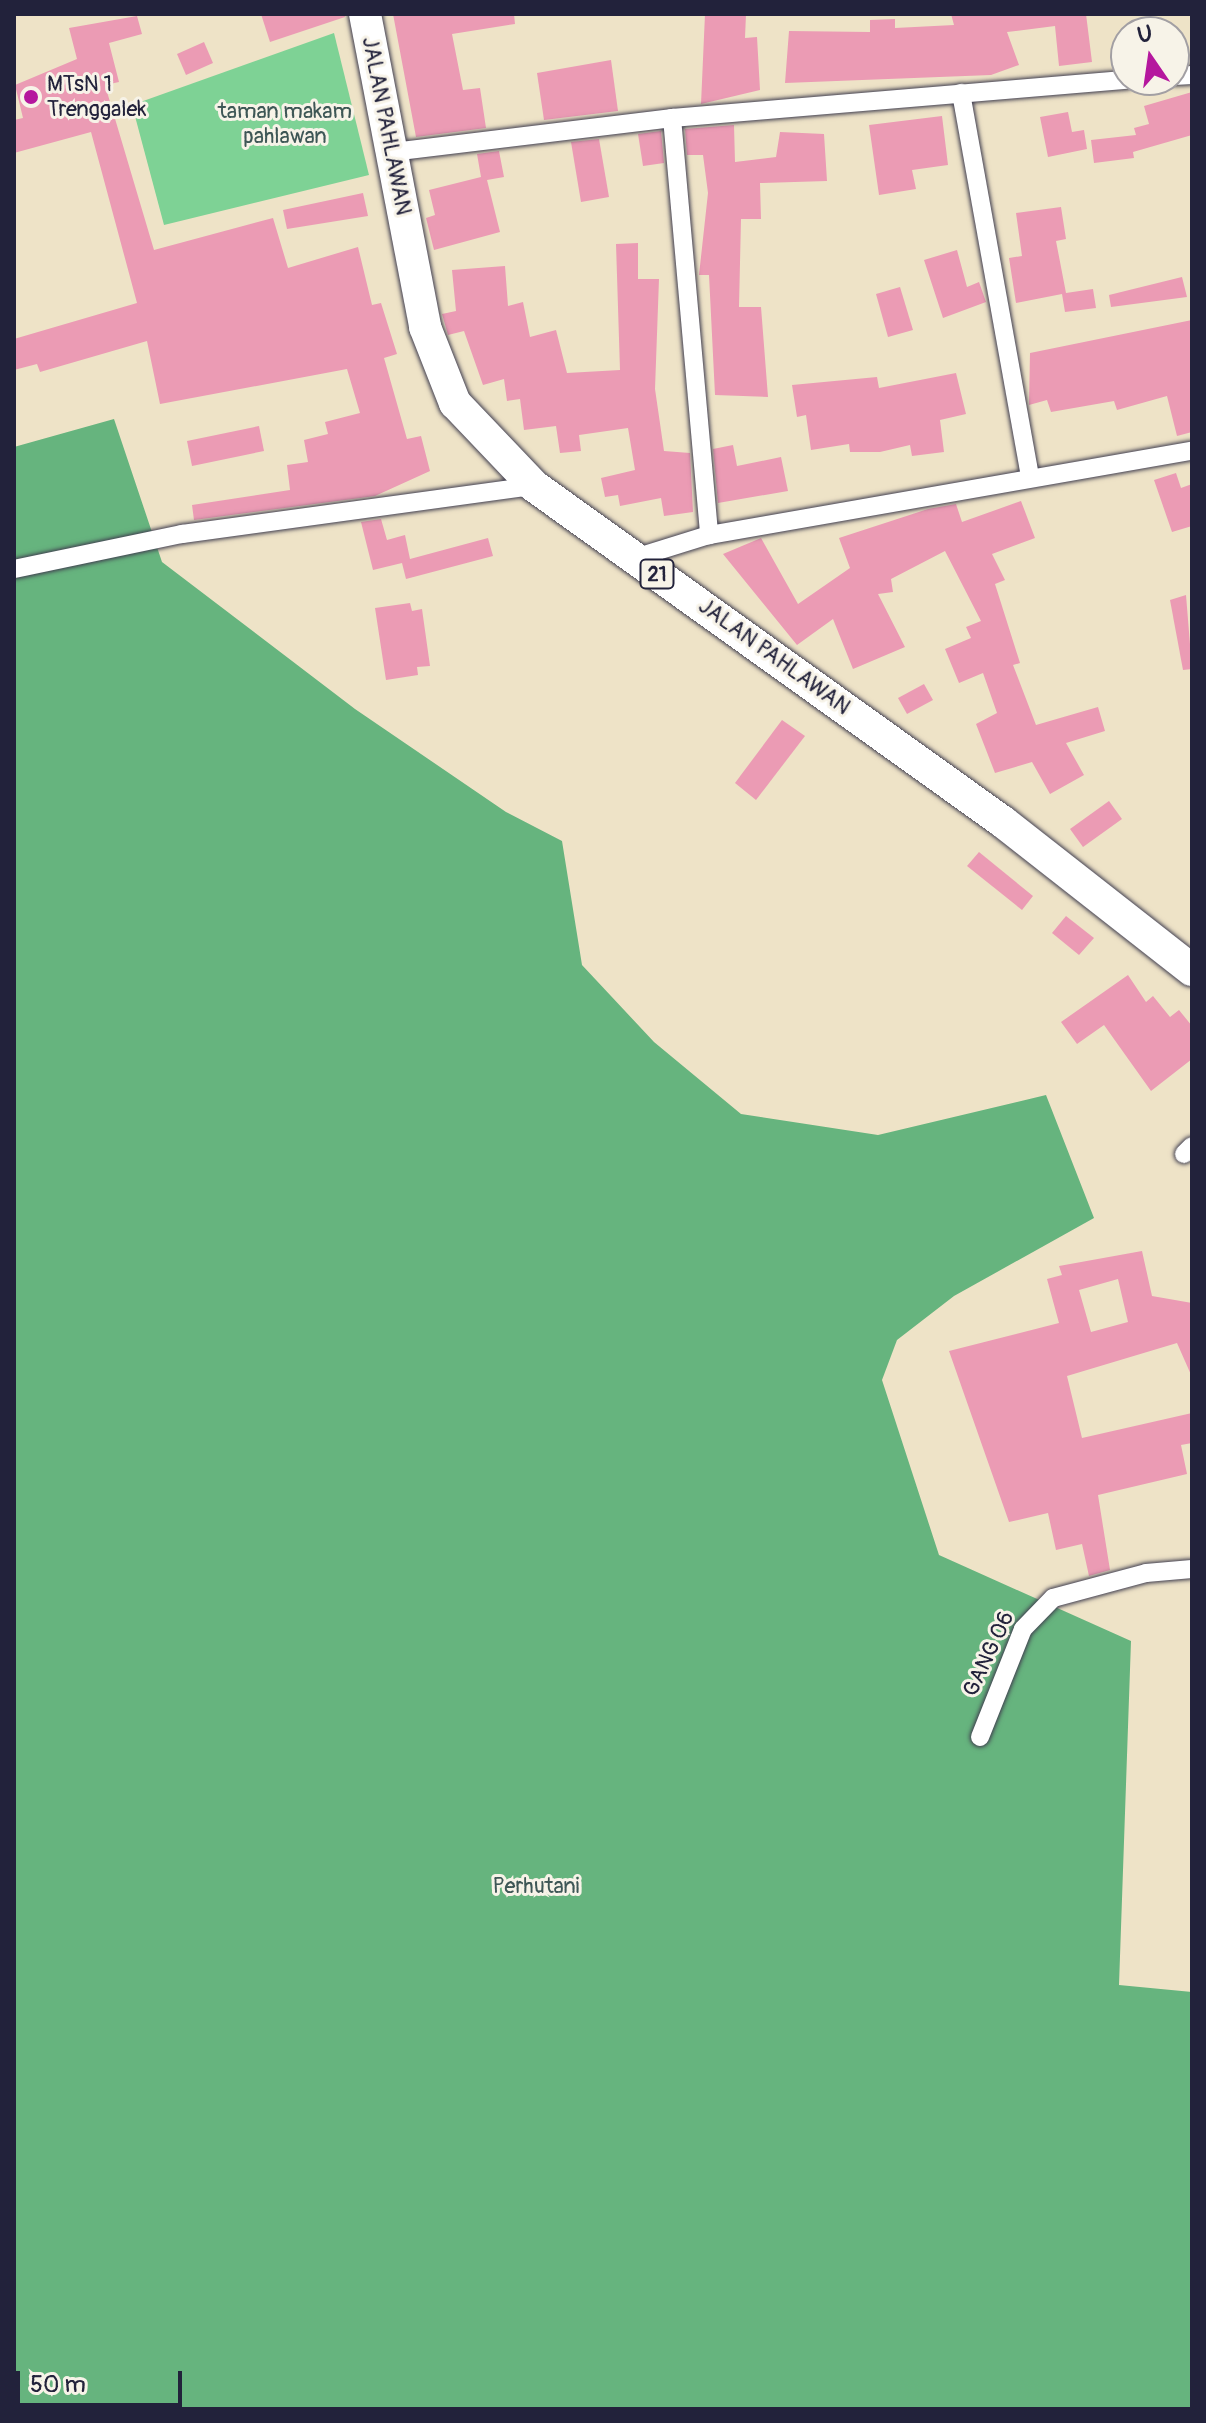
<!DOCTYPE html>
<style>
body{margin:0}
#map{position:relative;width:1206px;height:2423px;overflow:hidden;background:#eee3c7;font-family:Pangolin,sans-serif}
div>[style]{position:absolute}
.green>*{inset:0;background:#7ed295}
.forest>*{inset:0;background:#66b47e}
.building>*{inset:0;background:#eb9bb4}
.roads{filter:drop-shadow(0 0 2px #413f50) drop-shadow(0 0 2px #413f50)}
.street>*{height:18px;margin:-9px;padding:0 9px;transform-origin:9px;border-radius:9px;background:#fff}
.highway>*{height:32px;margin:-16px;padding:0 16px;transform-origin:16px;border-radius:16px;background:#fff}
.dots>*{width:22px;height:22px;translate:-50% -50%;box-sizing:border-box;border:4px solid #f7f3e8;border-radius:50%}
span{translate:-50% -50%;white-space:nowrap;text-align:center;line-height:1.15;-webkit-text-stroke:6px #f7f3e8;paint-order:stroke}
.shield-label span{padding:2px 6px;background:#f7f3e8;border:2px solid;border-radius:6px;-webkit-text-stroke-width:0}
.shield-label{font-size:20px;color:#22223b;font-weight:700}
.poi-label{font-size:22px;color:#22223b}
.left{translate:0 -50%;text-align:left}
.park-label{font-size:22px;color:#3e5756}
.street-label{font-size:22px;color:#22223b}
.frame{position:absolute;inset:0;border:16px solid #22223b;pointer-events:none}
.north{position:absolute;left:1110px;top:16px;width:80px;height:80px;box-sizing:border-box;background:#f7f3e8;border:2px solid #a29fa3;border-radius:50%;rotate:347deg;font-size:22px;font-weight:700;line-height:32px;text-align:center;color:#22223b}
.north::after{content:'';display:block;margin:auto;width:28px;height:36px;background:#b5179e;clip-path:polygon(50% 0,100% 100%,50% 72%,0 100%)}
.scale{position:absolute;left:16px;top:2371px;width:166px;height:36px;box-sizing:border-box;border:4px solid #22223b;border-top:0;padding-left:10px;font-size:24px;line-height:28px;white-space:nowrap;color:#22223b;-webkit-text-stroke:6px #f7f3e8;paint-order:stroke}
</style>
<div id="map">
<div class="green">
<div style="clip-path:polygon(334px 33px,369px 175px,164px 225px,132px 105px)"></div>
</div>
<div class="forest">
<div style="clip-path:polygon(114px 419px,162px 562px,355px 709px,506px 812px,562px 841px,582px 965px,654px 1042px,741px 1114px,878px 1135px,1046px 1095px,1094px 1218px,954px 1296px,897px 1340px,882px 1380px,939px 1555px,1131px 1641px,1119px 1985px,1192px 1992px,1192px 2409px,14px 2409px,14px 447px)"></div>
</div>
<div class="building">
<div style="clip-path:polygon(261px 14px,344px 14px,345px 17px,270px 42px)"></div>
<div style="clip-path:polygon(393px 14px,514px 14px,515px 24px,452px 34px,463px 90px,480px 88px,486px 128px,416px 137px)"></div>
<div style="clip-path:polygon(705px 14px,746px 14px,745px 38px,757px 37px,760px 90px,701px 104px)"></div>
<div style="clip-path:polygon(951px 14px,1086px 14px,1092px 62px,1059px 66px,1055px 26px,1007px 32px,1019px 65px,991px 75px,785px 83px,789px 31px,870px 32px,870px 20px,895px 19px,895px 28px,954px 25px)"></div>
<div style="clip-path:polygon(137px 16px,142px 34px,109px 43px,119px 82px,105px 85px,154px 250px,273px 218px,288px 268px,358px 247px,372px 305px,381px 303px,397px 354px,384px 358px,407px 439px,421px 436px,430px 471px,375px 496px,194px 520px,192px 505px,290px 490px,287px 465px,308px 462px,304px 440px,328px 434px,325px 422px,360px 413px,347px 369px,160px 404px,147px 341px,40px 372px,37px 364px,14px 370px,14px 339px,137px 303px,91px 132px,14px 153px,14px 120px,23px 118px,15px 85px,77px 59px,69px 28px)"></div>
<div style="clip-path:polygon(204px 42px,213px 63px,186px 75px,177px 54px)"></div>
<div style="clip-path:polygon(611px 60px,618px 111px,544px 120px,537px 73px)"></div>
<div style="clip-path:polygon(1192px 92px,1192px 135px,1133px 152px,1134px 158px,1094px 163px,1091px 140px,1136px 135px,1134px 128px,1149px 124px,1144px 106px)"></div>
<div style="clip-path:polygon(1068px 112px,1072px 132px,1084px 130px,1087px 149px,1048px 157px,1040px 117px)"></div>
<div style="clip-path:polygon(942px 116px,948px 165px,912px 170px,916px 189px,879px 195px,869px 125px)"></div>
<div style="clip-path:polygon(734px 125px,735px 162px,776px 157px,780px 132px,824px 134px,827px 181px,760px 183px,761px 219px,741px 219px,739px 307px,761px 307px,768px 397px,715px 395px,709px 275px,699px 275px,708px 193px,703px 155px,687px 155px,685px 129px)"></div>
<div style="clip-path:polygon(661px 131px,664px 163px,643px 166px,638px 134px)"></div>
<div style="clip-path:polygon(599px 139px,609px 197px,581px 202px,571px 142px)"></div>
<div style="clip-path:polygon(499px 151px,504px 177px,487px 180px,500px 232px,434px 250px,426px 218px,435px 215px,429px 190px,481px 177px,477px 154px)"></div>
<div style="clip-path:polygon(363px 193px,368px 216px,287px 229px,283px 210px)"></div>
<div style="clip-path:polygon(1061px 207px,1066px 239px,1056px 241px,1066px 293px,1093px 289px,1096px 308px,1065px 312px,1062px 294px,1016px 303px,1009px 258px,1022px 256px,1016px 213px)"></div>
<div style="clip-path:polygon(638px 243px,638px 279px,659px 279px,655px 389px,664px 451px,690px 453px,693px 512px,664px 516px,661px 498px,620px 506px,618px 495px,605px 497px,601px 478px,635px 470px,628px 428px,579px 435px,581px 451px,560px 453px,556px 426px,524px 430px,520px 399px,507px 401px,504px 379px,483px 385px,464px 331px,448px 335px,442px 314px,456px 311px,452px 270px,505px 266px,508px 306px,523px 302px,530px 337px,556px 330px,567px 373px,620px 370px,616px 244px)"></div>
<div style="clip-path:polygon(957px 250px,967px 287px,979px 282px,986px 302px,943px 318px,924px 260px)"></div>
<div style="clip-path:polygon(1182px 277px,1187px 297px,1111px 307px,1109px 295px)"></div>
<div style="clip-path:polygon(900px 287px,913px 330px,888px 337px,876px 294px)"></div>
<div style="clip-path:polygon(1192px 320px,1192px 432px,1177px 436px,1167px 396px,1117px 410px,1114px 401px,1051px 412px,1047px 400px,1029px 405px,1030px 353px)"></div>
<div style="clip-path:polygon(956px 373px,966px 414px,940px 420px,944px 452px,912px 456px,910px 445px,880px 452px,850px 452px,849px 444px,811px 450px,806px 415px,797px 417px,792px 385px,877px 377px,879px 388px)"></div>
<div style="clip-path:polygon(259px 426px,264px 451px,192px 466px,187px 441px)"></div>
<div style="clip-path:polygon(733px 445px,737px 466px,781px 457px,788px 491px,718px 503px,713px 449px)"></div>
<div style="clip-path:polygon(1176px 473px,1181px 488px,1192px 484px,1192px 526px,1172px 532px,1154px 480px)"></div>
<div style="clip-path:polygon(1021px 501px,1035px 538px,992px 554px,1005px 580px,995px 584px,1020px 663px,1013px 665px,1036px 725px,1098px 707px,1105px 731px,1066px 743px,1084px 775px,1050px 794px,1032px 762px,995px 773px,976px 724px,997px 713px,983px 673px,959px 683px,945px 649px,971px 638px,966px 627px,981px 621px,945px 551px,891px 579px,893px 592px,878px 594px,905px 647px,853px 669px,833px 619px,797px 645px,723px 554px,761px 538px,798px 604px,850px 568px,839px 538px,928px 509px,956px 504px,962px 522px)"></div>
<div style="clip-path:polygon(381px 519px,387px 540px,405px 535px,410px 559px,488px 538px,493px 556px,406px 579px,402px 563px,373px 570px,361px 522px)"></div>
<div style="clip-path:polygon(1186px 595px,1192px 669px,1183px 670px,1170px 600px)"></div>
<div style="clip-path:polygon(410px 603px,412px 611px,422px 609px,430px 666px,417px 667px,418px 675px,386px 680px,375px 608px)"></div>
<div style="clip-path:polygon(924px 684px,933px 700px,907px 714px,898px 698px)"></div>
<div style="clip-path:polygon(782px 720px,805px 736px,756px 800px,735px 783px)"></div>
<div style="clip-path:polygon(1109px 801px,1122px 819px,1083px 847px,1070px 829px)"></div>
<div style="clip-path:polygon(979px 852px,1033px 896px,1022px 910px,967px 866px)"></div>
<div style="clip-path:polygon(1066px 916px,1094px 938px,1079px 955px,1052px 933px)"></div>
<div style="clip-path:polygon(1128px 975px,1146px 1002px,1153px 996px,1170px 1017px,1179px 1010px,1192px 1026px,1192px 1059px,1151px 1091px,1104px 1025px,1077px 1044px,1061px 1022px)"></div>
<div style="clip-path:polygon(evenodd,1142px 1251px,1152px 1296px,1192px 1303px,1192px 1377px,1177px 1343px,1067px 1376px,1082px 1438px,1192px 1413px,1192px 1443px,1181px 1445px,1187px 1474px,1098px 1495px,1110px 1570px,1089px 1576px,1082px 1544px,1056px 1550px,1048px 1513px,1009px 1522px,949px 1351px,1059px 1323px,1047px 1279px,1062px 1275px,1059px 1266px,1142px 1251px,1118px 1279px,1128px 1322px,1091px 1332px,1079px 1290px,1118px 1279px)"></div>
</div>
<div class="roads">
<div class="street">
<div style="left:1174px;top:76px;width:18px;rotate:-3deg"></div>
<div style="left:961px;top:93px;width:390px;rotate:79.8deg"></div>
<div style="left:672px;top:118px;width:419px;rotate:84.9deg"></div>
<div style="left:392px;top:152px;width:282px;rotate:-6.9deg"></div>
<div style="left:672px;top:118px;width:456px;rotate:-4.8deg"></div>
<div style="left:635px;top:558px;width:77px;rotate:-17.3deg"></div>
<div style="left:709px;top:535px;width:490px;rotate:-9.9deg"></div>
<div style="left:14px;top:569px;width:172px;rotate:-11.8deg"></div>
<div style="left:182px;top:534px;width:355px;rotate:-7.8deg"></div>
<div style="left:1184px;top:1154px;width:11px;rotate:-45deg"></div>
<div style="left:980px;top:1737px;width:116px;rotate:-68.3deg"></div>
<div style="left:1023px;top:1629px;width:43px;rotate:-45.9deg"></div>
<div style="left:1053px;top:1598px;width:96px;rotate:-15deg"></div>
<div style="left:1146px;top:1573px;width:46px;rotate:-5deg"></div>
</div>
<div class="highway">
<div style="left:365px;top:14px;width:319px;rotate:79.1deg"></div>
<div style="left:425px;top:327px;width:82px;rotate:68.5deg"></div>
<div style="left:455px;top:403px;width:115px;rotate:46.4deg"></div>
<div style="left:534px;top:486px;width:577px;rotate:35.62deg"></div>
<div style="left:1003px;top:822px;width:240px;rotate:38.1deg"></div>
</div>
</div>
<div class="dots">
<div style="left:31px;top:97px;background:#b5179e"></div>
</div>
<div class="shield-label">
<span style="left:657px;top:574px">21</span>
</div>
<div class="poi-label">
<span class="left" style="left:47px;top:97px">MTsN 1<br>Trenggalek</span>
</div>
<div class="park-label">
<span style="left:285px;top:124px">taman makam<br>pahlawan</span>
<span style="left:536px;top:1887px">Perhutani</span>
</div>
<div class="street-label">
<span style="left:386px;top:126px;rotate:79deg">JALAN PAHLAWAN</span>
<span style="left:774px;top:657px;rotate:36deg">JALAN PAHLAWAN</span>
<span style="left:989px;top:1654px;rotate:-65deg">GANG 06</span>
</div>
<div class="frame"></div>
<div class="north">U</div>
<div class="scale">50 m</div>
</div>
